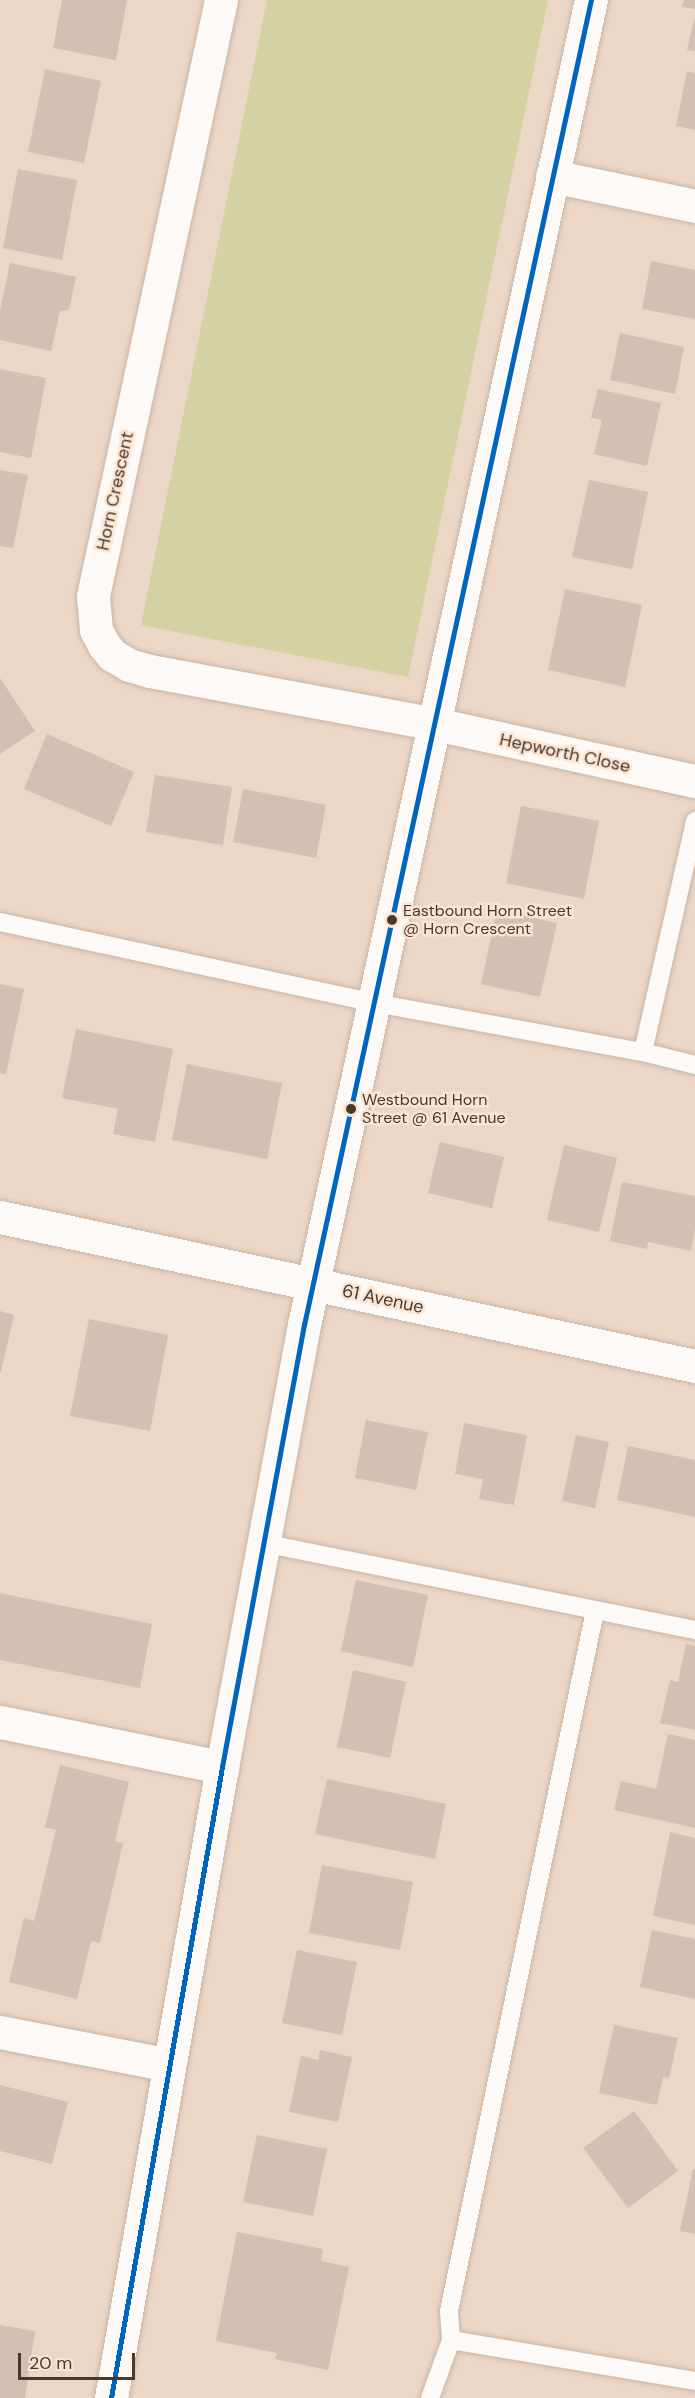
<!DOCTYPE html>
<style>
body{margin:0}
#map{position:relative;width:695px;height:2398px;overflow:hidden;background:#ecd6c5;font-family:"DM Sans",sans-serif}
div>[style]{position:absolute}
.green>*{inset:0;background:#d3d2a2}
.building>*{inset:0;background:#d5beb2}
.roads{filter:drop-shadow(0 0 2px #c7b5a8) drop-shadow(0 0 2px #c7b5a8)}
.lane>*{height:18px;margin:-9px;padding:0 9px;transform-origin:9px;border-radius:9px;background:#fcf9f6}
.street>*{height:33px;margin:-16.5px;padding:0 16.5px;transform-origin:16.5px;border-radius:16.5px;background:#fcf9f6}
.secondary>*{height:33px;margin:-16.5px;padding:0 16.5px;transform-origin:16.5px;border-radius:16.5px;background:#fcf9f6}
.bus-1>*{height:4.5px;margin:-2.25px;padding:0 2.25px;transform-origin:2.25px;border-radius:2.25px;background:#0065bd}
.dots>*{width:16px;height:16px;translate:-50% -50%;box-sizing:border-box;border:3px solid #fce4d2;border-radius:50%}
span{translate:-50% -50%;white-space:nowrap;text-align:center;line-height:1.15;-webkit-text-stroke:5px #fce4d2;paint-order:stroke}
.bus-label{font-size:16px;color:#49392d}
.left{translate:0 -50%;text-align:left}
.street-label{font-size:18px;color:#49392d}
.scale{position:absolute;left:18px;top:2353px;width:117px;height:27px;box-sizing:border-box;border:3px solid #49392d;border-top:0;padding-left:8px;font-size:18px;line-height:21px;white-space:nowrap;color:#49392d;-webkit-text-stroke:4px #fce4d2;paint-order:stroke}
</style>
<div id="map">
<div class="green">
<div style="clip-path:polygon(267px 0,548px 0,408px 677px,141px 625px)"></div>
</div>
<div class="building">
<div style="clip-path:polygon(62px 0,127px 0,116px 60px,53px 48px)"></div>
<div style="clip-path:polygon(684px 0,695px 0,695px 9px,682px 7px)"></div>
<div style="clip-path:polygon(694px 20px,695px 20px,695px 51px,687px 50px)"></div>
<div style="clip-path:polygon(45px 69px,101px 81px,84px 163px,28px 152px)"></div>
<div style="clip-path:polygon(687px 71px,695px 73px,695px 130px,676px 126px)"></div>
<div style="clip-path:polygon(18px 169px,77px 180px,62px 260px,3px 248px)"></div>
<div style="clip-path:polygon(651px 261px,695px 270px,695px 319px,642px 309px)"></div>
<div style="clip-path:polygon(10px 263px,76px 277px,69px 310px,60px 311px,51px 351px,0 340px,0 311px)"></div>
<div style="clip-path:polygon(620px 333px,684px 347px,675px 394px,610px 380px)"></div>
<div style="clip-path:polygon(0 369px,46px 378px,31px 458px,0 452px)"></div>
<div style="clip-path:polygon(598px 389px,661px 403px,647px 466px,594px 454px,602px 420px,591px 418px)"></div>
<div style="clip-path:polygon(0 470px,28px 475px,13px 548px,0 546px)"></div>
<div style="clip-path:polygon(589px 480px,648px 492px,632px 569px,572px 557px)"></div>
<div style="clip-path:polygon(565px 589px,642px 605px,625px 687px,548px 670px)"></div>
<div style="clip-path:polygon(0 678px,35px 731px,0 754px)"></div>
<div style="clip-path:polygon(47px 734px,134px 772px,111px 826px,24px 789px)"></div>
<div style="clip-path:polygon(155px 775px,232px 787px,223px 845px,146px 832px)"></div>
<div style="clip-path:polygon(243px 789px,326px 805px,316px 858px,233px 842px)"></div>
<div style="clip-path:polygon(521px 806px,599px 821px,584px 899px,506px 883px)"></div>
<div style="clip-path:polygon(497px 910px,557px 923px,540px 997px,481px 984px)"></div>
<div style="clip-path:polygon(0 984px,24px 989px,6px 1074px,0 1073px)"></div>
<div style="clip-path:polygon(76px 1029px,173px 1049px,155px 1142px,113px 1134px,118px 1109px,62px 1098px)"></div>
<div style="clip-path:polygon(187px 1064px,282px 1083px,267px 1159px,172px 1140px)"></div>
<div style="clip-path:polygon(440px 1142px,504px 1157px,492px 1208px,428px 1193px)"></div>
<div style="clip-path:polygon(564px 1145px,617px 1158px,599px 1232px,547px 1220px)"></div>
<div style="clip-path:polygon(622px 1182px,695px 1196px,695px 1229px,691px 1251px,648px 1242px,647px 1249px,610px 1241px)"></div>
<div style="clip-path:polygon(0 1311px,14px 1315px,1px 1372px,0 1372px)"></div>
<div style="clip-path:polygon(89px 1319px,168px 1335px,150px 1431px,70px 1416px)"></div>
<div style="clip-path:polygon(366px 1420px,428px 1432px,416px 1490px,355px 1478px)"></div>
<div style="clip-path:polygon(464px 1423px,527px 1435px,514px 1505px,479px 1499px,483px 1479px,455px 1474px)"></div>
<div style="clip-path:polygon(576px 1435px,609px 1442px,595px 1508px,562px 1501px)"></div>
<div style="clip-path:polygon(628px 1446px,695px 1460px,695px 1517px,617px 1500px)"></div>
<div style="clip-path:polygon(356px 1580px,428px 1595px,413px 1667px,341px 1651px)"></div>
<div style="clip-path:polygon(0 1593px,152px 1624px,140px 1688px,0 1660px)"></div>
<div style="clip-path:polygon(686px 1644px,695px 1646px,695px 1730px,660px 1723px,670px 1680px,678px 1682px)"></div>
<div style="clip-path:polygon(353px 1670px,406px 1682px,390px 1758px,337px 1747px)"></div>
<div style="clip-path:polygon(668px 1734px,695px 1740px,695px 1828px,614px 1810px,621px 1781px,656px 1789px)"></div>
<div style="clip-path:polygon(60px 1765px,129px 1782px,115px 1841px,123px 1843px,100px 1943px,91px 1941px,77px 1999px,9px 1982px,24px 1918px,34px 1921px,56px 1830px,45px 1827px)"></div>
<div style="clip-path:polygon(327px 1779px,446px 1804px,435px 1859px,315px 1834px)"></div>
<div style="clip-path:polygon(670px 1832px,695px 1838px,695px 1925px,653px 1916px)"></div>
<div style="clip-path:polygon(322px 1865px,413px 1882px,400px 1950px,309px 1933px)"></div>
<div style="clip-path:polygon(652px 1930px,695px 1939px,695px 1999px,640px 1987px)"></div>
<div style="clip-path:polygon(297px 1950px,357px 1962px,342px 2035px,282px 2023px)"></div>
<div style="clip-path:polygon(614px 2025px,678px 2038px,669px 2078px,663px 2077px,657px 2105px,599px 2093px)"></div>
<div style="clip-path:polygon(320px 2050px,352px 2057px,338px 2122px,289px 2112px,301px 2056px,318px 2060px)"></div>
<div style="clip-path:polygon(0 2085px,68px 2102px,52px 2164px,0 2151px)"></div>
<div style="clip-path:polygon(634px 2111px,678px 2171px,628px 2208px,583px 2148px)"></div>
<div style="clip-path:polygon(257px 2135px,327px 2149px,313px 2216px,243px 2202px)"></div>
<div style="clip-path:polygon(693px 2169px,695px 2169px,695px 2234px,680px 2231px)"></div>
<div style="clip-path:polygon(237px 2232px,323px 2249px,321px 2261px,349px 2267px,328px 2370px,275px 2359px,277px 2353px,216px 2341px)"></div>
<div style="clip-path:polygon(0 2325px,35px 2331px,25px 2398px,0 2398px)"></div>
</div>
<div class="roads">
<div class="lane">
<div style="left:0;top:922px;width:384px;rotate:12.2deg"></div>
<div style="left:375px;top:1003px;width:272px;rotate:10.4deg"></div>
<div style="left:643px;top:1052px;width:54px;rotate:14deg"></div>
<div style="left:643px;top:1052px;width:237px;rotate:-77.3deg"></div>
<div style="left:263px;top:1543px;width:441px;rotate:11.4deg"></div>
<div style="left:451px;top:2340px;width:247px;rotate:9.5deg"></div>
<div style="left:430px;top:2398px;width:62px;rotate:-70.1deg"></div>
<div style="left:451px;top:2340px;width:29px;rotate:-94deg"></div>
<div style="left:449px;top:2311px;width:715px;rotate:-78.22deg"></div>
</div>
<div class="street">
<div style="left:221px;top:0;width:610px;rotate:102.12deg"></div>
<div style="left:93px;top:596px;width:34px;rotate:85deg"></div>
<div style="left:96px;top:630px;width:17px;rotate:62deg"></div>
<div style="left:104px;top:645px;width:13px;rotate:51deg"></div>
<div style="left:112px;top:655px;width:20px;rotate:30deg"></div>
<div style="left:129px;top:665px;width:22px;rotate:16deg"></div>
<div style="left:150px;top:671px;width:290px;rotate:10.5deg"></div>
<div style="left:435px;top:724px;width:266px;rotate:12.4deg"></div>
<div style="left:552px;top:176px;width:146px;rotate:11.8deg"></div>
<div style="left:0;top:1217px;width:711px;rotate:12.1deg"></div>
<div style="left:0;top:1722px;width:227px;rotate:11.5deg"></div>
<div style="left:0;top:2032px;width:172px;rotate:11deg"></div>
</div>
<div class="secondary">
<div style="left:111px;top:2398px;width:641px;rotate:-80.02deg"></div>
<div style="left:222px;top:1767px;width:450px;rotate:-79.5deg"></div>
<div style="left:304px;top:1325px;width:1356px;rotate:-77.78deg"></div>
</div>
</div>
<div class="bus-1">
<div style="left:111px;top:2398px;width:641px;rotate:-80.02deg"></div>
<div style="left:222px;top:1767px;width:450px;rotate:-79.5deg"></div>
<div style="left:304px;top:1325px;width:1356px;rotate:-77.78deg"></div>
</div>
<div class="dots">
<div style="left:392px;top:920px;background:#49392d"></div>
<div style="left:351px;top:1109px;background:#49392d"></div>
</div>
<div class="bus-label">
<span class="left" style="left:403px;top:920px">Eastbound Horn Street<br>@ Horn Crescent</span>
<span class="left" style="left:362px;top:1109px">Westbound Horn<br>Street @ 61 Avenue</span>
</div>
<div class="street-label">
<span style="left:115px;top:491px;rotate:-78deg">Horn Crescent</span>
<span style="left:565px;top:753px;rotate:12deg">Hepworth Close</span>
<span style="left:383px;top:1299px;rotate:12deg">61 Avenue</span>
</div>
<div class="scale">20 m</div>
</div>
